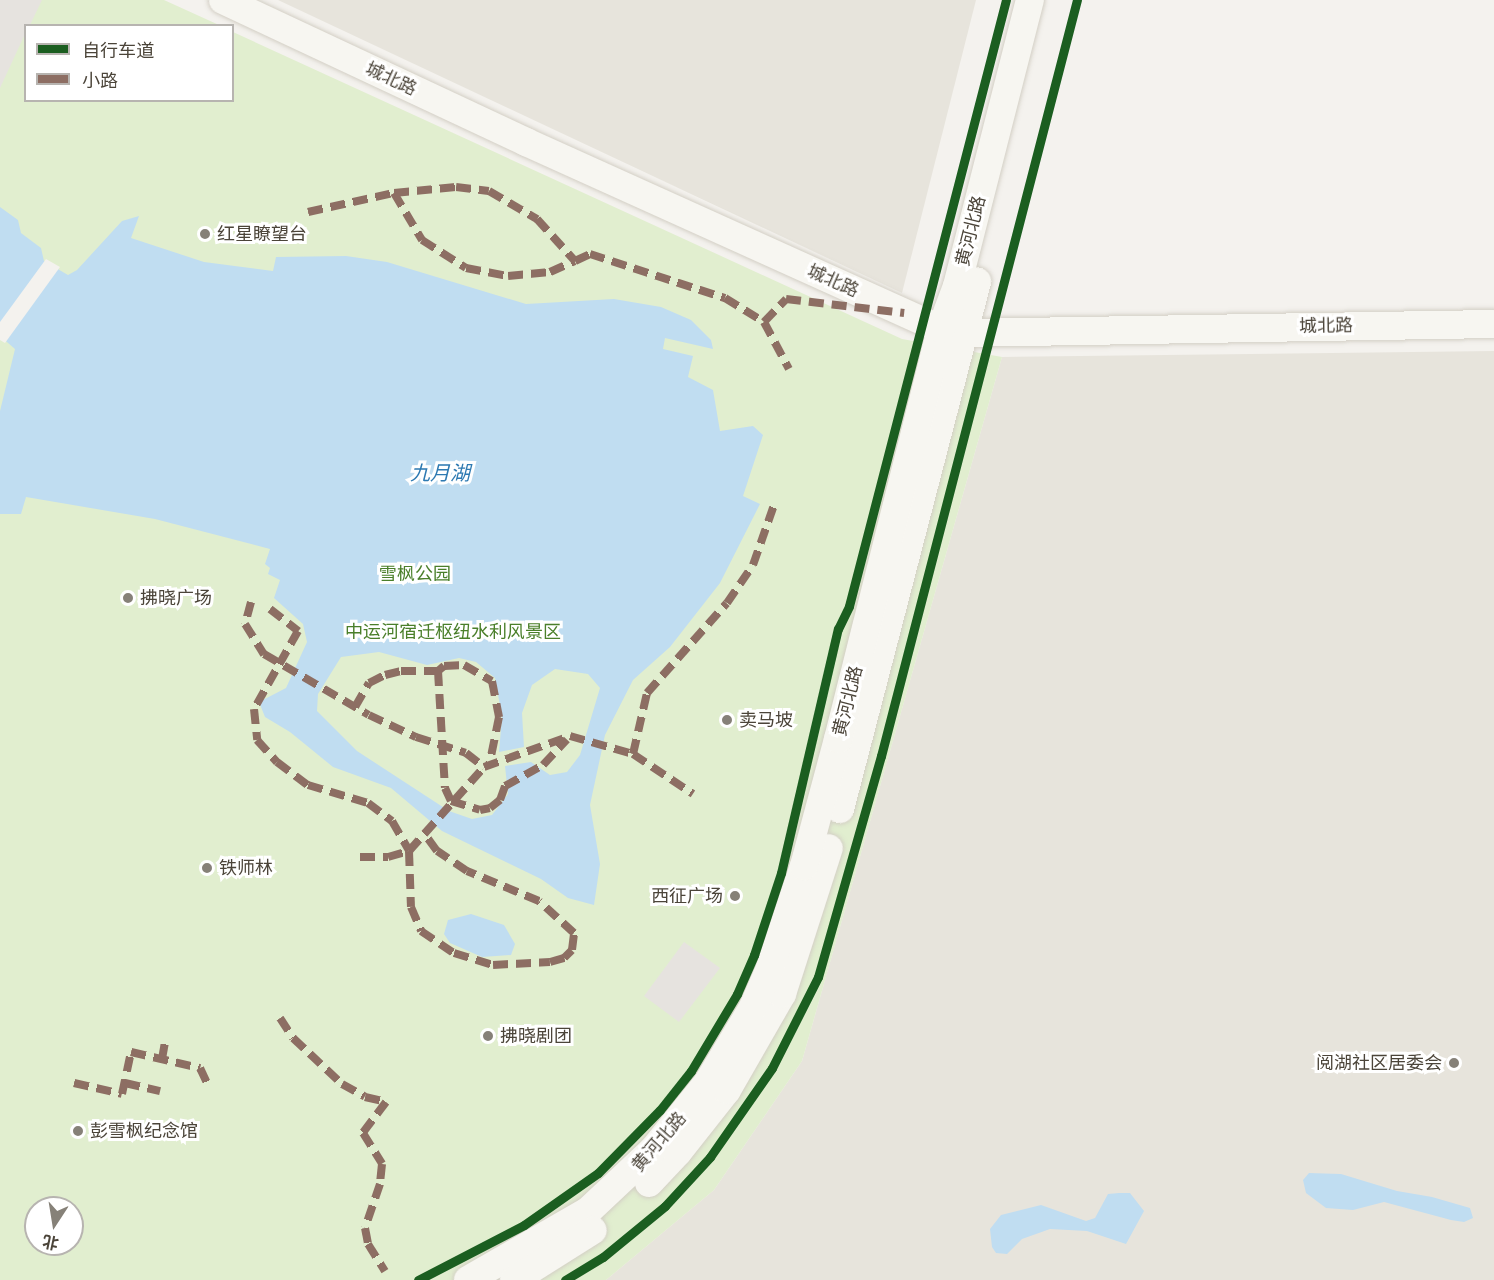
<!DOCTYPE html>
<meta charset="utf-8">
<style>
body{margin:0}
#map{position:relative;width:1494px;height:1280px;overflow:hidden;background:#f4f2ee;font-family:Rubik,"Noto Sans SC",sans-serif}
div>[style]{position:absolute}
.residential>*{inset:0;background:#e7e4dc}
.green>*{inset:0;background:#e1eecf}
.parking>*{inset:0;background:#e6e3df}
.water>*{inset:0;background:#c0ddf1}
.pier>*{inset:0;background:#f4f2ee}
.roads{filter:drop-shadow(0 0 2px #d3cfc5) drop-shadow(0 0 2px #d3cfc5)}
.secondary>*{height:28px;margin:-14px;padding:0 14px;transform-origin:14px;border-radius:14px;background:#f7f6f1}
.quiet>*{height:8px;margin-top:-4px;transform-origin:0;background:repeating-linear-gradient(90deg,#8d6e63 0 15px,transparent 0 23px)}
.cycleway>*{height:9px;margin:-4.5px;padding:0 4.5px;transform-origin:4.5px;border-radius:4.5px;background:#1b5e20}
.dots>*{width:16px;height:16px;translate:-50% -50%;box-sizing:border-box;border:3px solid #fff;border-radius:50%}
span{translate:-50% -50%;white-space:nowrap;text-align:center;line-height:1.15;-webkit-text-stroke:6px #fff;paint-order:stroke}
.street-label{font-size:18px;color:#4b4439}
.poi-label{font-size:18px;color:#4b4439}
.left{translate:0 -50%;text-align:left}
.right{translate:-100% -50%;text-align:right}
.park-label{font-size:18px;color:#4a7f2a}
.water-label{font-size:20px;color:#2e7ab2;font-style:italic}
.legend{position:absolute;left:24px;top:24px;width:210px;height:78px;box-sizing:border-box;background:#fff;border:2px solid #b7b4b0;margin:0;padding:8px 10px;list-style:none;font-size:18px;color:#4b4439}
.legend li{display:flex;align-items:center;gap:12px;height:30px}
.legend b{width:30px;border:2px solid #b7b4b0}
.north{position:absolute;left:24px;top:1196px;width:60px;height:60px;box-sizing:border-box;background:#fff;border:2px solid #b7b4b0;border-radius:50%;rotate:192deg;font-size:16px;font-weight:700;line-height:24px;text-align:center;color:#4b4439}
.north::after{content:'';display:block;margin:auto;width:21px;height:27px;background:#868178;clip-path:polygon(50% 0,100% 100%,50% 72%,0 100%)}
</style>
<div id="map">
<div class="residential">
<div style="clip-path:polygon(278px 0,976px 0,902px 293px)"></div>
<div style="clip-path:polygon(1494px 351px,1494px 1280px,606px 1280px,714px 1190px,802px 1061px,1002px 357px)"></div>
</div>
<div class="green">
<div style="clip-path:polygon(evenodd,0 0,164px 0,219px 25px,26px 26px,26px 100px,232px 100px,233px 32px,902px 339px,1002px 357px,802px 1061px,714px 1190px,606px 1280px,0 1280px,0 0,36px 1208px,72px 1208px,72px 1244px,36px 1244px,36px 1208px)"></div>
</div>
<div class="parking">
<div style="clip-path:polygon(0 0,42px 0,30px 25px,26px 26px,25px 34px,0 88px)"></div>
<div style="clip-path:polygon(684px 942px,720px 968px,679px 1022px,644px 996px)"></div>
</div>
<div class="water">
<div style="clip-path:polygon(evenodd,0 207px,18px 220px,21px 233px,41px 248px,44px 261px,68px 275px,77px 270px,122px 221px,139px 216px,131px 238px,204px 262px,273px 271px,276px 257px,346px 256px,387px 262px,526px 304px,614px 299px,661px 307px,691px 320px,711px 340px,713px 349px,665px 338px,663px 349px,693px 356px,688px 377px,713px 390px,720px 431px,753px 426px,763px 435px,743px 496px,760px 504px,720px 583px,670px 647px,633px 680px,605px 735px,590px 805px,600px 864px,594px 905px,568px 898px,541px 879px,442px 831px,391px 788px,333px 767px,290px 732px,265px 717px,259px 702px,286px 688px,307px 642px,303px 624px,274px 598px,280px 580px,268px 574px,270px 568px,265px 564px,270px 549px,155px 519px,26px 497px,21px 514px,0 514px,0 411px,15px 349px,0 336px,0 207px,379px 652px,427px 665px,459px 658px,476px 662px,495px 678px,502px 717px,499px 752px,524px 747px,522px 713px,532px 685px,555px 669px,588px 674px,600px 688px,580px 755px,567px 772px,550px 775px,531px 762px,505px 766px,508px 794px,492px 815px,472px 819px,449px 811px,357px 751px,317px 711px,318px 694px,341px 657px,379px 652px)"></div>
<div style="clip-path:polygon(471px 914px,504px 925px,515px 944px,511px 955px,482px 957px,450px 943px,444px 934px,448px 920px)"></div>
<div style="clip-path:polygon(1309px 1173px,1341px 1174px,1397px 1191px,1432px 1197px,1470px 1208px,1473px 1218px,1464px 1222px,1451px 1220px,1384px 1202px,1353px 1210px,1326px 1208px,1306px 1193px,1303px 1180px)"></div>
<div style="clip-path:polygon(1119px 1193px,1130px 1193px,1144px 1211px,1126px 1244px,1087px 1231px,1050px 1229px,1022px 1239px,1007px 1254px,996px 1253px,992px 1247px,990px 1229px,1001px 1215px,1041px 1205px,1086px 1221px,1095px 1218px,1108px 1194px)"></div>
</div>
<div class="pier">
<div style="clip-path:polygon(46px 259px,60px 267px,5px 343px,0 340px,0 322px)"></div>
</div>
<div class="roads">
<div class="secondary">
<div style="left:223px;top:0;width:335px;rotate:25.1deg"></div>
<div style="left:526px;top:142px;width:455px;rotate:24.3deg"></div>
<div style="left:941px;top:329px;width:21px;rotate:11deg"></div>
<div style="left:962px;top:333px;width:532px;rotate:-0.97deg"></div>
<div style="left:840px;top:809px;width:545px;rotate:-75.43deg"></div>
<div style="left:649px;top:1183px;width:42px;rotate:-46.9deg"></div>
<div style="left:678px;top:1152px;width:79px;rotate:-51.7deg"></div>
<div style="left:727px;top:1090px;width:111px;rotate:-60.2deg"></div>
<div style="left:782px;top:994px;width:153px;rotate:-72.2deg"></div>
<div style="left:468px;top:1280px;width:138px;rotate:-29.9deg"></div>
<div style="left:588px;top:1211px;width:89px;rotate:-43.2deg"></div>
<div style="left:653px;top:1150px;width:87px;rotate:-51deg"></div>
<div style="left:708px;top:1082px;width:87px;rotate:-59deg"></div>
<div style="left:753px;top:1007px;width:43px;rotate:-66.4deg"></div>
<div style="left:770px;top:968px;width:108px;rotate:-71.6deg"></div>
<div style="left:804px;top:866px;width:131px;rotate:-75deg"></div>
<div style="left:838px;top:739px;width:423px;rotate:-75.9deg"></div>
<div style="left:941px;top:329px;width:46px;rotate:-69.6deg"></div>
<div style="left:957px;top:286px;width:295px;rotate:-75.7deg"></div>
<div style="left:514px;top:1280px;width:93px;rotate:-32.3deg"></div>
</div>
</div>
<div class="quiet">
<div style="left:394px;top:193px;width:55px;rotate:59.2deg"></div>
<div style="left:422px;top:240px;width:52px;rotate:32.5deg"></div>
<div style="left:466px;top:268px;width:43px;rotate:10.8deg"></div>
<div style="left:508px;top:276px;width:42px;rotate:-5.4deg"></div>
<div style="left:550px;top:272px;width:27px;rotate:-24deg"></div>
<div style="left:308px;top:212px;width:88px;rotate:-12.5deg"></div>
<div style="left:394px;top:193px;width:62px;rotate:-5.5deg"></div>
<div style="left:456px;top:187px;width:33px;rotate:7deg"></div>
<div style="left:489px;top:191px;width:56px;rotate:30.3deg"></div>
<div style="left:537px;top:219px;width:57px;rotate:47.9deg"></div>
<div style="left:575px;top:261px;width:17px;rotate:-25deg"></div>
<div style="left:590px;top:254px;width:142px;rotate:18.1deg"></div>
<div style="left:725px;top:298px;width:46px;rotate:31.6deg"></div>
<div style="left:764px;top:322px;width:53px;rotate:62deg"></div>
<div style="left:764px;top:322px;width:32px;rotate:-46deg"></div>
<div style="left:786px;top:299px;width:119px;rotate:6.8deg"></div>
<div style="left:251px;top:602px;width:23px;rotate:105deg"></div>
<div style="left:245px;top:624px;width:36px;rotate:58deg"></div>
<div style="left:264px;top:654px;width:121px;rotate:30.2deg"></div>
<div style="left:369px;top:715px;width:52px;rotate:25.1deg"></div>
<div style="left:416px;top:737px;width:52px;rotate:17.7deg"></div>
<div style="left:466px;top:753px;width:23px;rotate:38deg"></div>
<div style="left:270px;top:609px;width:36px;rotate:38deg"></div>
<div style="left:298px;top:631px;width:90px;rotate:119.4deg"></div>
<div style="left:254px;top:709px;width:31px;rotate:84deg"></div>
<div style="left:257px;top:740px;width:30px;rotate:48deg"></div>
<div style="left:277px;top:762px;width:39px;rotate:37deg"></div>
<div style="left:308px;top:785px;width:63px;rotate:16.7deg"></div>
<div style="left:368px;top:803px;width:30px;rotate:37deg"></div>
<div style="left:392px;top:821px;width:34px;rotate:60deg"></div>
<div style="left:409px;top:851px;width:56px;rotate:88deg"></div>
<div style="left:411px;top:907px;width:26px;rotate:67deg"></div>
<div style="left:421px;top:931px;width:40px;rotate:34deg"></div>
<div style="left:454px;top:953px;width:41px;rotate:17.1deg"></div>
<div style="left:493px;top:965px;width:57px;rotate:-3deg"></div>
<div style="left:550px;top:962px;width:15px;rotate:-16deg"></div>
<div style="left:564px;top:958px;width:11px;rotate:-45deg"></div>
<div style="left:572px;top:950px;width:17px;rotate:-83deg"></div>
<div style="left:574px;top:933px;width:47px;rotate:-137.6deg"></div>
<div style="left:539px;top:901px;width:78px;rotate:-157.4deg"></div>
<div style="left:467px;top:871px;width:36px;rotate:-146deg"></div>
<div style="left:437px;top:851px;width:19px;rotate:-126deg"></div>
<div style="left:438px;top:671px;width:117px;rotate:86.6deg"></div>
<div style="left:445px;top:788px;width:14px;rotate:65deg"></div>
<div style="left:451px;top:801px;width:30px;rotate:17deg"></div>
<div style="left:480px;top:810px;width:10px;rotate:-11deg"></div>
<div style="left:490px;top:808px;width:13px;rotate:-39deg"></div>
<div style="left:500px;top:800px;width:15px;rotate:-70deg"></div>
<div style="left:505px;top:786px;width:43px;rotate:-28.9deg"></div>
<div style="left:543px;top:765px;width:35px;rotate:-47deg"></div>
<div style="left:355px;top:707px;width:28px;rotate:-60deg"></div>
<div style="left:369px;top:683px;width:18px;rotate:-27deg"></div>
<div style="left:385px;top:675px;width:16px;rotate:-14deg"></div>
<div style="left:401px;top:671px;width:37px"></div>
<div style="left:438px;top:671px;width:8px;rotate:-40deg"></div>
<div style="left:444px;top:666px;width:20px;rotate:-3deg"></div>
<div style="left:464px;top:665px;width:32px;rotate:30deg"></div>
<div style="left:492px;top:681px;width:37px;rotate:79deg"></div>
<div style="left:499px;top:717px;width:50px;rotate:101.5deg"></div>
<div style="left:633px;top:754px;width:63px;rotate:-77.1deg"></div>
<div style="left:647px;top:693px;width:120px;rotate:-48.4deg"></div>
<div style="left:727px;top:603px;width:46px;rotate:-55.6deg"></div>
<div style="left:753px;top:565px;width:64px;rotate:-70.7deg"></div>
<div style="left:360px;top:857px;width:28px"></div>
<div style="left:388px;top:857px;width:22px;rotate:-16deg"></div>
<div style="left:409px;top:851px;width:113px;rotate:-48.2deg"></div>
<div style="left:484px;top:767px;width:91px;rotate:-19.8deg"></div>
<div style="left:570px;top:736px;width:66px;rotate:15.9deg"></div>
<div style="left:633px;top:754px;width:72px;rotate:33.7deg"></div>
<div style="left:280px;top:1018px;width:24px;rotate:57deg"></div>
<div style="left:293px;top:1038px;width:67px;rotate:43.2deg"></div>
<div style="left:342px;top:1084px;width:26px;rotate:29deg"></div>
<div style="left:365px;top:1097px;width:22px;rotate:13deg"></div>
<div style="left:386px;top:1102px;width:39px;rotate:127deg"></div>
<div style="left:363px;top:1133px;width:36px;rotate:58deg"></div>
<div style="left:382px;top:1164px;width:20px;rotate:96deg"></div>
<div style="left:380px;top:1184px;width:46px;rotate:108.8deg"></div>
<div style="left:365px;top:1228px;width:16px;rotate:79deg"></div>
<div style="left:368px;top:1244px;width:32px;rotate:58deg"></div>
<div style="left:162px;top:1059px;width:17px;rotate:-80deg"></div>
<div style="left:74px;top:1083px;width:49px;rotate:12.9deg"></div>
<div style="left:122px;top:1094px;width:43px;rotate:-77.9deg"></div>
<div style="left:131px;top:1052px;width:71px;rotate:13.1deg"></div>
<div style="left:200px;top:1068px;width:17px;rotate:65deg"></div>
<div style="left:125px;top:1083px;width:36px;rotate:13deg"></div>
</div>
<div class="cycleway">
<div style="left:418px;top:1280px;width:119px;rotate:-27.4deg"></div>
<div style="left:524px;top:1225px;width:90px;rotate:-35.1deg"></div>
<div style="left:598px;top:1173px;width:88px;rotate:-45.5deg"></div>
<div style="left:660px;top:1110px;width:50px;rotate:-51.5deg"></div>
<div style="left:691px;top:1071px;width:90px;rotate:-59.1deg"></div>
<div style="left:737px;top:994px;width:43px;rotate:-66.4deg"></div>
<div style="left:754px;top:955px;width:86px;rotate:-71.8deg"></div>
<div style="left:781px;top:873px;width:251px;rotate:-76.9deg"></div>
<div style="left:838px;top:629px;width:25px;rotate:-64deg"></div>
<div style="left:849px;top:606px;width:626px;rotate:-75.48deg"></div>
<div style="left:565px;top:1280px;width:44px;rotate:-31.2deg"></div>
<div style="left:603px;top:1257px;width:80px;rotate:-39.4deg"></div>
<div style="left:665px;top:1206px;width:67px;rotate:-47.4deg"></div>
<div style="left:710px;top:1157px;width:108px;rotate:-55.1deg"></div>
<div style="left:772px;top:1068px;width:102px;rotate:-63.2deg"></div>
<div style="left:818px;top:977px;width:230px;rotate:-74.1deg"></div>
<div style="left:881px;top:756px;width:781px;rotate:-75.47deg"></div>
</div>
<div class="dots">
<div style="left:205px;top:234px;background:#868178"></div>
<div style="left:128px;top:598px;background:#868178"></div>
<div style="left:727px;top:720px;background:#868178"></div>
<div style="left:207px;top:868px;background:#868178"></div>
<div style="left:735px;top:896px;background:#868178"></div>
<div style="left:488px;top:1036px;background:#868178"></div>
<div style="left:1454px;top:1063px;background:#868178"></div>
<div style="left:78px;top:1131px;background:#868178"></div>
</div>
<div class="street-label">
<span style="left:391px;top:79px;rotate:25deg">城北路</span>
<span style="left:971px;top:231px;rotate:-76deg">黄河北路</span>
<span style="left:833px;top:281px;rotate:24deg">城北路</span>
<span style="left:1326px;top:326px;rotate:-1deg">城北路</span>
<span style="left:848px;top:701px;rotate:-76deg">黄河北路</span>
<span style="left:659px;top:1142px;rotate:-49deg">黄河北路</span>
</div>
<div class="poi-label">
<span class="left" style="left:217px;top:234px">红星瞭望台</span>
<span class="left" style="left:140px;top:598px">拂晓广场</span>
<span class="left" style="left:739px;top:720px">卖马坡</span>
<span class="left" style="left:219px;top:868px">铁师林</span>
<span class="right" style="left:723px;top:896px">西征广场</span>
<span class="left" style="left:500px;top:1036px">拂晓剧团</span>
<span class="right" style="left:1442px;top:1063px">阅湖社区居委会</span>
<span class="left" style="left:90px;top:1131px">彭雪枫纪念馆</span>
</div>
<div class="park-label">
<span style="left:415px;top:574px">雪枫公园</span>
<span style="left:453px;top:632px">中运河宿迁枢纽水利风景区</span>
</div>
<div class="water-label">
<span style="left:440px;top:473px">九月湖</span>
</div>
<ul class="legend">
<li><b style="height:8px;background:#1b5e20"></b>自行车道</li>
<li><b style="height:8px;background:#8d6e63"></b>小路</li>
</ul>
<div class="north">北</div>
</div>
